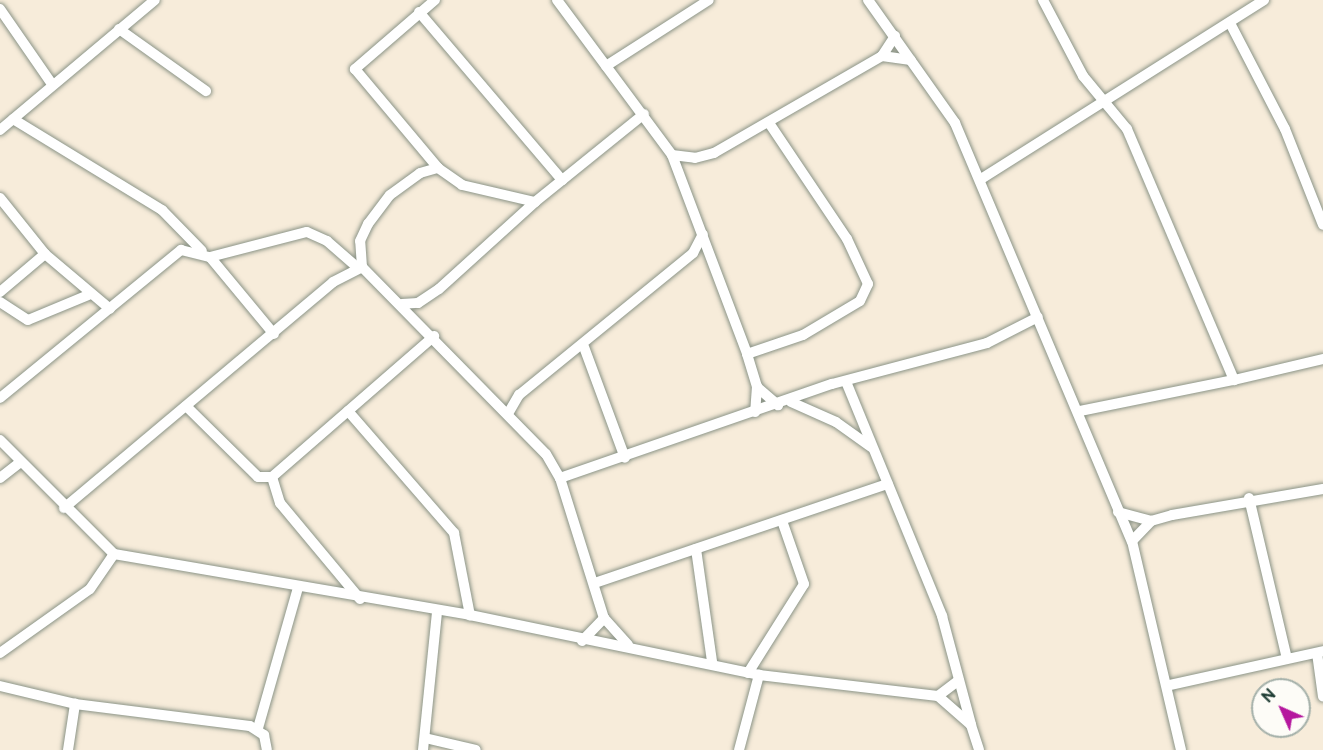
<!DOCTYPE html>
<style>
body{margin:0}
#map{position:relative;width:1323px;height:750px;overflow:hidden;background:#f7ecda;font-family:"Balsamiq Sans",sans-serif}
div>[style]{position:absolute}
.roads{filter:drop-shadow(0 0 2px #8b9487) drop-shadow(0 0 2px #8b9487)}
.minor>*{height:10px;margin:-5px;padding:0 5px;transform-origin:5px;border-radius:5px;background:#fff}
span{translate:-50% -50%;white-space:nowrap;text-align:center;line-height:1.15;-webkit-text-stroke:5px #fdfcf7;paint-order:stroke}
.north{position:absolute;left:1251px;top:678px;width:60px;height:60px;box-sizing:border-box;background:#fdfcf7;border:2px solid #a4b0a9;border-radius:50%;rotate:315deg;font-size:16px;font-weight:700;line-height:24px;text-align:center;color:#1f3d34}
.north::after{content:'';display:block;margin:auto;width:21px;height:27px;background:#b5179e;clip-path:polygon(50% 0,100% 100%,50% 72%,0 100%)}
</style>
<div id="map">
<div class="roads">
<div class="minor">
<div style="left:435px;top:0;width:106px;rotate:139.2deg"></div>
<div style="left:355px;top:69px;width:129px;rotate:50deg"></div>
<div style="left:557px;top:0;width:193px;rotate:53.4deg"></div>
<div style="left:672px;top:155px;width:213px;rotate:69.3deg"></div>
<div style="left:747px;top:354px;width:34px;rotate:73deg"></div>
<div style="left:757px;top:386px;width:26px;rotate:94deg"></div>
<div style="left:868px;top:0;width:151px;rotate:54.7deg"></div>
<div style="left:955px;top:123px;width:454px;rotate:67.1deg"></div>
<div style="left:1043px;top:0;width:86px;rotate:62.2deg"></div>
<div style="left:1083px;top:76px;width:69px;rotate:50.3deg"></div>
<div style="left:1127px;top:129px;width:273px;rotate:66.9deg"></div>
<div style="left:1234px;top:380px;width:91px;rotate:-13.3deg"></div>
<div style="left:0;top:9px;width:91px;rotate:55.3deg"></div>
<div style="left:419px;top:12px;width:221px;rotate:49.6deg"></div>
<div style="left:1230px;top:23px;width:119px;rotate:62.6deg"></div>
<div style="left:1285px;top:129px;width:103px;rotate:68.4deg"></div>
<div style="left:119px;top:29px;width:107px;rotate:35.5deg"></div>
<div style="left:882px;top:56px;width:29px;rotate:8deg"></div>
<div style="left:606px;top:66px;width:122px;rotate:-32.7deg"></div>
<div style="left:13px;top:119px;width:175px;rotate:31.4deg"></div>
<div style="left:162px;top:210px;width:57px;rotate:45.7deg"></div>
<div style="left:0;top:130px;width:202px;rotate:-40deg"></div>
<div style="left:672px;top:155px;width:23px;rotate:7deg"></div>
<div style="left:695px;top:158px;width:20px;rotate:-15deg"></div>
<div style="left:714px;top:153px;width:194px;rotate:-30deg"></div>
<div style="left:882px;top:56px;width:24px;rotate:-57deg"></div>
<div style="left:981px;top:179px;width:335px;rotate:-32.3deg"></div>
<div style="left:0;top:198px;width:72px;rotate:51.2deg"></div>
<div style="left:45px;top:254px;width:85px;rotate:40.2deg"></div>
<div style="left:210px;top:257px;width:100px;rotate:-14.5deg"></div>
<div style="left:307px;top:232px;width:22px;rotate:24deg"></div>
<div style="left:327px;top:241px;width:38px;rotate:41deg"></div>
<div style="left:362px;top:267px;width:26px;rotate:-94deg"></div>
<div style="left:360px;top:241px;width:19px;rotate:-65deg"></div>
<div style="left:368px;top:224px;width:36px;rotate:-53deg"></div>
<div style="left:390px;top:195px;width:37px;rotate:-36deg"></div>
<div style="left:420px;top:173px;width:19px;rotate:-16deg"></div>
<div style="left:438px;top:168px;width:29px;rotate:35deg"></div>
<div style="left:462px;top:185px;width:75px;rotate:13.1deg"></div>
<div style="left:0;top:292px;width:59px;rotate:-40.2deg"></div>
<div style="left:0;top:302px;width:33px;rotate:33deg"></div>
<div style="left:28px;top:320px;width:65px;rotate:-22.6deg"></div>
<div style="left:402px;top:304px;width:16px;rotate:-4deg"></div>
<div style="left:418px;top:303px;width:25px;rotate:-34deg"></div>
<div style="left:439px;top:289px;width:130px;rotate:-42.2deg"></div>
<div style="left:535px;top:202px;width:140px;rotate:-38.9deg"></div>
<div style="left:584px;top:347px;width:118px;rotate:69.7deg"></div>
<div style="left:747px;top:354px;width:59px;rotate:-18.7deg"></div>
<div style="left:803px;top:335px;width:66px;rotate:-30.8deg"></div>
<div style="left:860px;top:301px;width:19px;rotate:-65deg"></div>
<div style="left:868px;top:284px;width:50px;rotate:-115deg"></div>
<div style="left:847px;top:239px;width:140px;rotate:-123.9deg"></div>
<div style="left:847px;top:384px;width:251px;rotate:67.7deg"></div>
<div style="left:942px;top:616px;width:112px;rotate:75deg"></div>
<div style="left:757px;top:387px;width:28px;rotate:41deg"></div>
<div style="left:0;top:398px;width:234px;rotate:-39.3deg"></div>
<div style="left:181px;top:250px;width:30px;rotate:14deg"></div>
<div style="left:210px;top:257px;width:100px;rotate:50.3deg"></div>
<div style="left:791px;top:402px;width:49px;rotate:24deg"></div>
<div style="left:836px;top:422px;width:43px;rotate:35.5deg"></div>
<div style="left:186px;top:406px;width:101px;rotate:44.6deg"></div>
<div style="left:258px;top:477px;width:14px"></div>
<div style="left:272px;top:477px;width:215px;rotate:-41deg"></div>
<div style="left:348px;top:411px;width:162px;rotate:49deg"></div>
<div style="left:454px;top:533px;width:84px;rotate:79deg"></div>
<div style="left:1080px;top:411px;width:157px;rotate:-11.4deg"></div>
<div style="left:509px;top:412px;width:20px;rotate:-60deg"></div>
<div style="left:519px;top:395px;width:225px;rotate:-39.2deg"></div>
<div style="left:693px;top:253px;width:21px;rotate:-62deg"></div>
<div style="left:0;top:440px;width:161px;rotate:45deg"></div>
<div style="left:114px;top:554px;width:361px;rotate:9.7deg"></div>
<div style="left:470px;top:615px;width:295px;rotate:11.7deg"></div>
<div style="left:759px;top:675px;width:180px;rotate:6.7deg"></div>
<div style="left:938px;top:696px;width:44px;rotate:41.3deg"></div>
<div style="left:971px;top:725px;width:26px;rotate:72deg"></div>
<div style="left:272px;top:477px;width:27px;rotate:73deg"></div>
<div style="left:280px;top:503px;width:125px;rotate:50.2deg"></div>
<div style="left:0;top:478px;width:24px;rotate:-38deg"></div>
<div style="left:560px;top:478px;width:288px;rotate:-19.1deg"></div>
<div style="left:832px;top:384px;width:160px;rotate:-14.8deg"></div>
<div style="left:987px;top:343px;width:57px;rotate:-27deg"></div>
<div style="left:1249px;top:498px;width:165px;rotate:76.7deg"></div>
<div style="left:64px;top:508px;width:351px;rotate:-40deg"></div>
<div style="left:333px;top:282px;width:33px;rotate:-27deg"></div>
<div style="left:362px;top:267px;width:262px;rotate:45.5deg"></div>
<div style="left:546px;top:454px;width:28px;rotate:60deg"></div>
<div style="left:560px;top:478px;width:147px;rotate:72.6deg"></div>
<div style="left:604px;top:618px;width:36px;rotate:48deg"></div>
<div style="left:1118px;top:512px;width:34px;rotate:15deg"></div>
<div style="left:696px;top:549px;width:114px;rotate:81.9deg"></div>
<div style="left:595px;top:583px;width:309px;rotate:-18.7deg"></div>
<div style="left:582px;top:641px;width:32px;rotate:-46deg"></div>
<div style="left:0;top:653px;width:110px;rotate:-35.4deg"></div>
<div style="left:90px;top:589px;width:42px;rotate:-55.6deg"></div>
<div style="left:1317px;top:653px;width:44px;rotate:82.2deg"></div>
<div style="left:748px;top:673px;width:105px;rotate:-57.8deg"></div>
<div style="left:804px;top:584px;width:67px;rotate:-109.2deg"></div>
<div style="left:1170px;top:685px;width:157px;rotate:-12.5deg"></div>
<div style="left:0;top:686px;width:77px;rotate:13.5deg"></div>
<div style="left:75px;top:704px;width:176px;rotate:7.2deg"></div>
<div style="left:250px;top:726px;width:17px;rotate:33deg"></div>
<div style="left:264px;top:735px;width:15px;rotate:79deg"></div>
<div style="left:938px;top:696px;width:26px;rotate:-37deg"></div>
<div style="left:258px;top:728px;width:146px;rotate:-74.1deg"></div>
<div style="left:425px;top:738px;width:52px;rotate:13.2deg"></div>
<div style="left:68px;top:750px;width:47px;rotate:-81.3deg"></div>
<div style="left:423px;top:750px;width:139px;rotate:-84.2deg"></div>
<div style="left:739px;top:750px;width:78px;rotate:-75.1deg"></div>
<div style="left:1181px;top:750px;width:215px;rotate:-103.2deg"></div>
<div style="left:1132px;top:541px;width:28px;rotate:-46deg"></div>
<div style="left:1151px;top:521px;width:22px;rotate:-16deg"></div>
<div style="left:1172px;top:515px;width:153px;rotate:-9.8deg"></div>
</div>
</div>
<div class="north">N</div>
</div>
